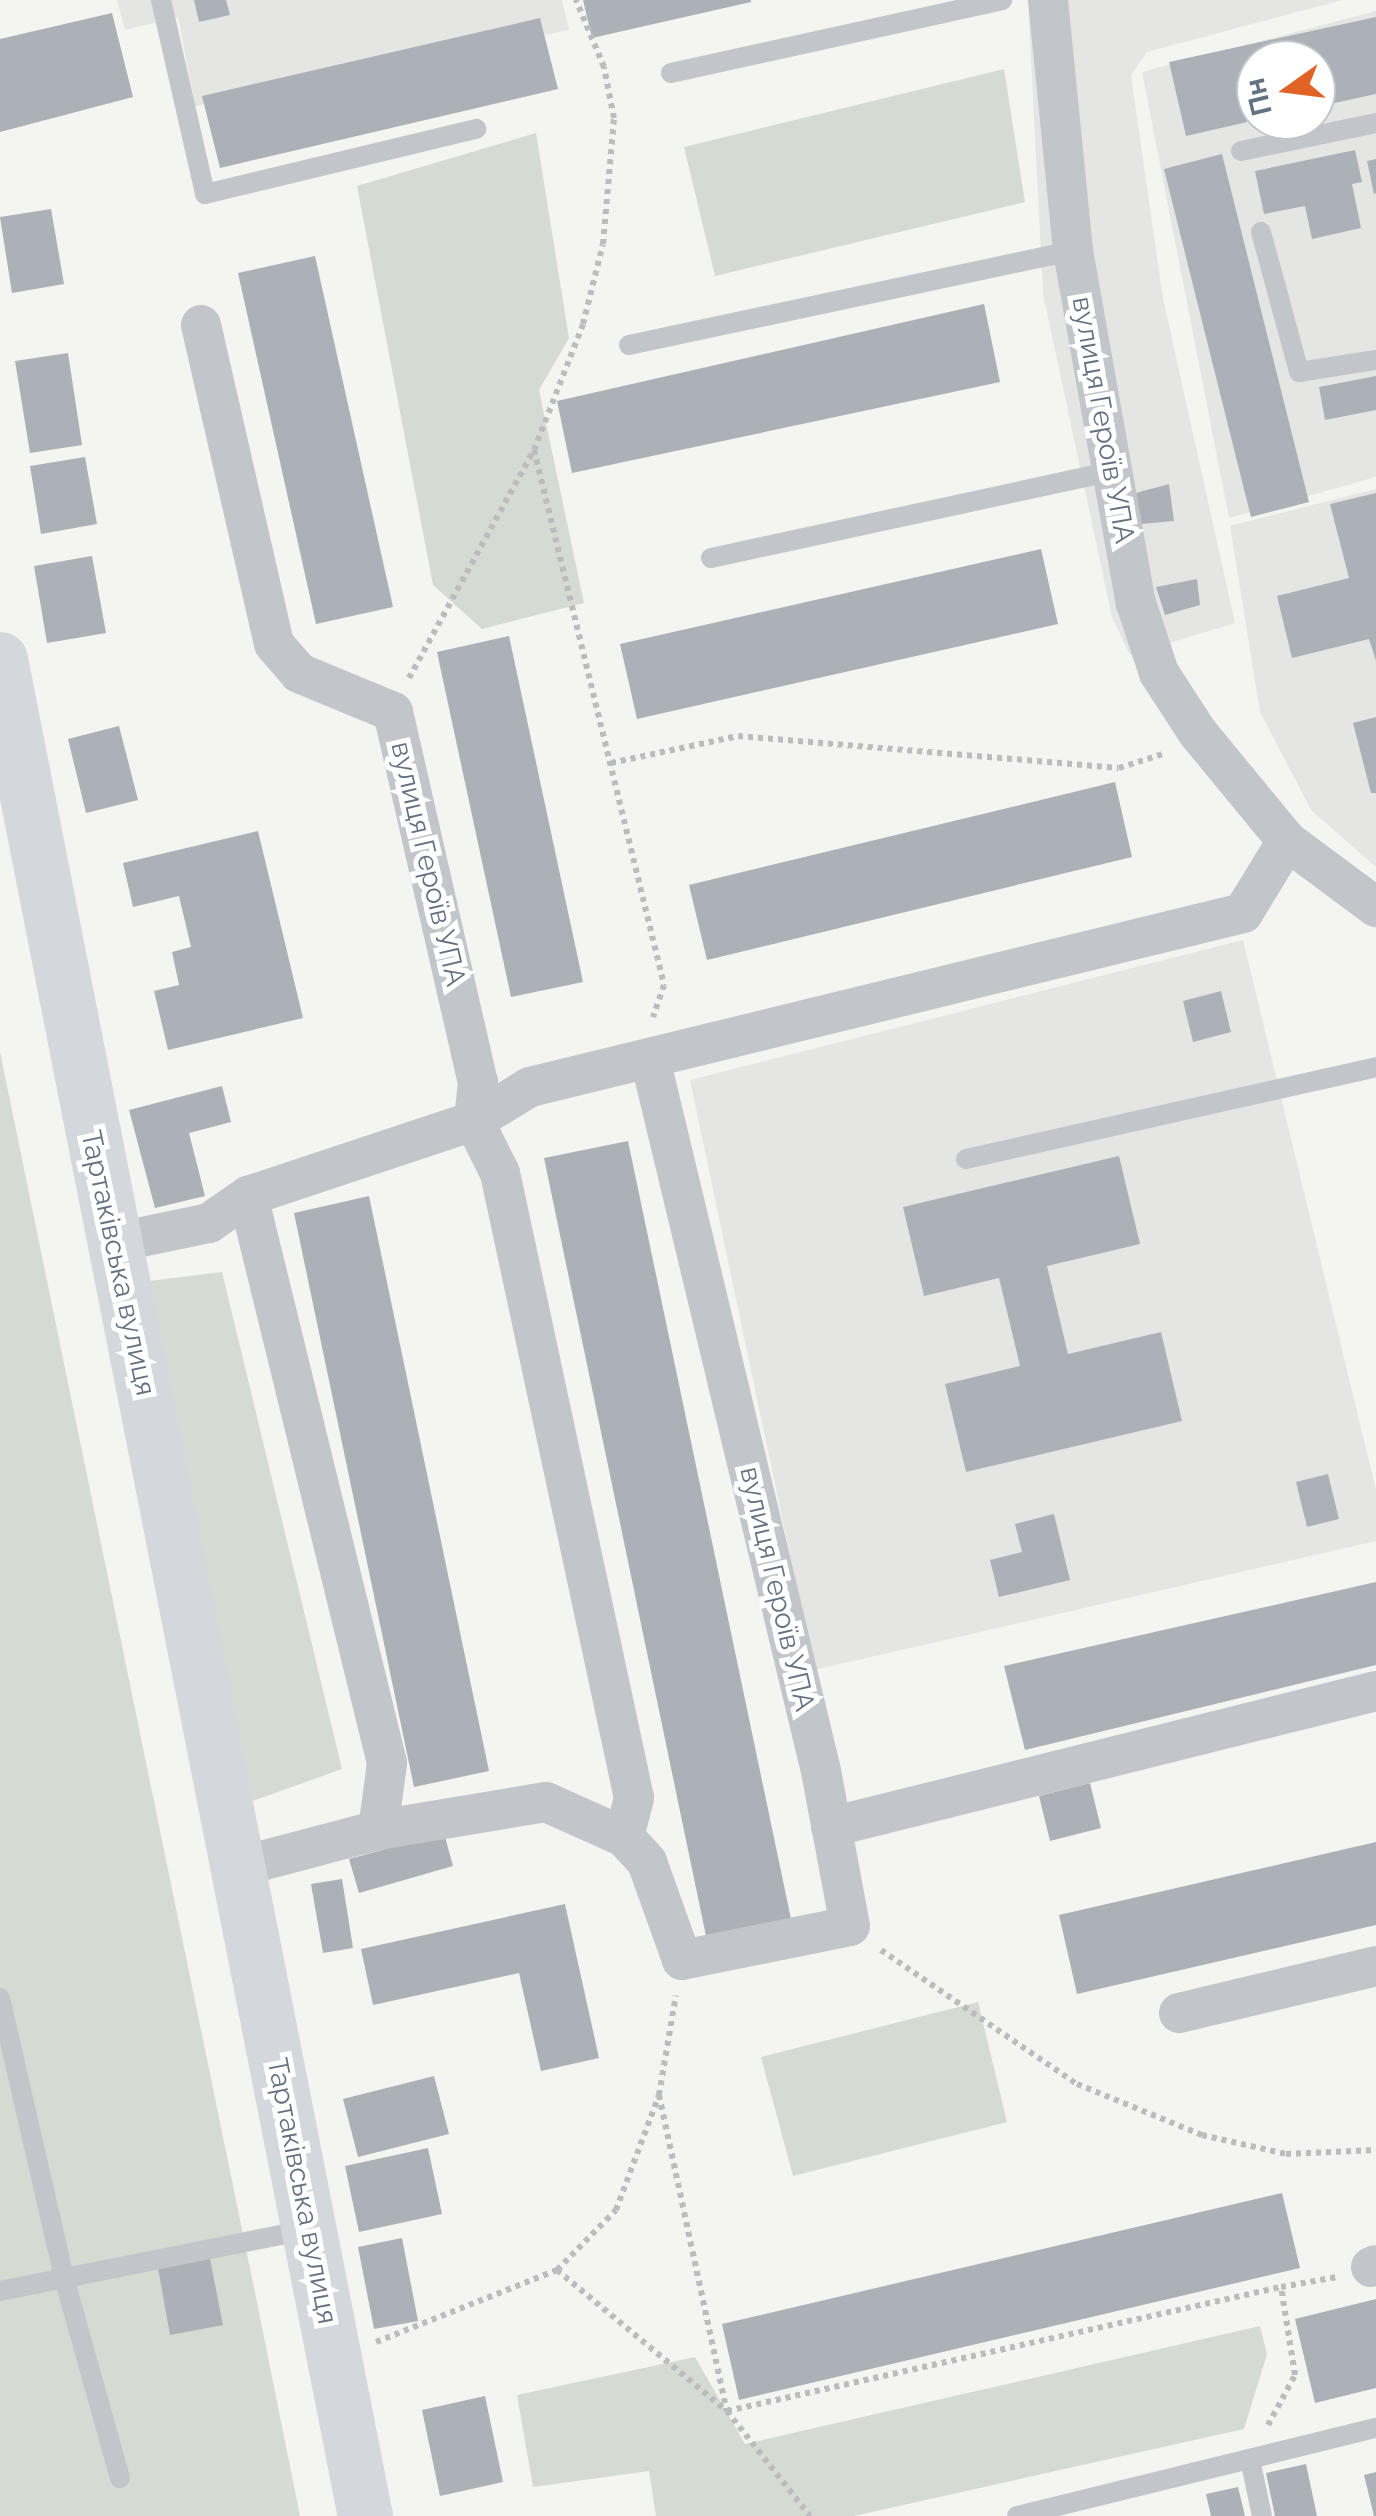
<!DOCTYPE html>
<meta charset="utf-8">
<style>
body{margin:0}
#map{position:relative;width:1376px;height:2516px;overflow:hidden;background:#f4f5f1;font-family:Raleway,sans-serif}
div>[style]{position:absolute}
.built>*{inset:0;background:#e5e6e4}
.green>*{inset:0;background:#d5dbd2}
.building>*{inset:0;background:#abb1b6}
.path>*{height:6px;margin-top:-3px;transform-origin:0;background:repeating-linear-gradient(90deg,#babcbe 0 5px,transparent 0 10px)}
.lane>*{height:20px;margin:-10px;padding:0 10px;transform-origin:10px;border-radius:10px;background:#c2c5c9}
.street>*{height:40px;margin:-20px;padding:0 20px;transform-origin:20px;border-radius:20px;background:#c2c5c9}
.secondary>*{height:55px;margin:-27.5px;padding:0 27.5px;transform-origin:27.5px;border-radius:27.5px;background:#d4d8dc}
span{translate:-50% -50%;white-space:nowrap;text-align:center;line-height:1.15;-webkit-text-stroke:10px #fff;paint-order:stroke}
.street-label{font-size:28px;color:#647181}
.north{position:absolute;left:1236px;top:40px;width:100px;height:100px;box-sizing:border-box;background:#fff;border:2px solid #c1c6cd;border-radius:50%;rotate:256deg;font-size:28px;font-weight:700;line-height:40px;text-align:center;color:#647181}
.north::after{content:'';display:block;margin:auto;width:35px;height:45px;background:#e06325;clip-path:polygon(50% 0,100% 100%,50% 72%,0 100%)}
</style>
<div id="map">
<div class="built">
<div style="clip-path:polygon(117px 0,562px 0,569px 30px,195px 106px,178px 17px,125px 30px)"></div>
<div style="clip-path:polygon(1028px 0,1342px 0,1147px 52px,1131px 75px,1163px 298px,1235px 623px,1130px 655px,1112px 617px,1043px 294px)"></div>
<div style="clip-path:polygon(evenodd,1376px 11px,1376px 477px,1229px 518px,1142px 72px,1376px 11px,1256px 60px,1316px 60px,1316px 120px,1256px 120px,1256px 60px)"></div>
<div style="clip-path:polygon(1376px 489px,1376px 867px,1311px 810px,1260px 712px,1230px 526px)"></div>
<div style="clip-path:polygon(1243px 940px,1376px 1490px,1376px 1541px,814px 1670px,690px 1080px)"></div>
</div>
<div class="green">
<div style="clip-path:polygon(1004px 69px,1025px 202px,715px 276px,684px 147px)"></div>
<div style="clip-path:polygon(536px 133px,569px 338px,539px 390px,584px 603px,482px 629px,433px 585px,357px 186px)"></div>
<div style="clip-path:polygon(0 1052px,260px 2317px,300px 2516px,0 2516px)"></div>
<div style="clip-path:polygon(222px 1272px,342px 1769px,250px 1802px,141px 1282px)"></div>
<div style="clip-path:polygon(978px 2002px,1007px 2122px,793px 2176px,761px 2057px)"></div>
<div style="clip-path:polygon(1260px 2326px,1267px 2354px,1244px 2429px,854px 2516px,656px 2516px,649px 2471px,533px 2487px,517px 2395px,695px 2357px,745px 2444px)"></div>
</div>
<div class="building">
<div style="clip-path:polygon(194px 0,226px 0,230px 15px,199px 22px)"></div>
<div style="clip-path:polygon(583px 0,751px 0,751px 2px,592px 38px)"></div>
<div style="clip-path:polygon(112px 13px,133px 97px,0 132px,0 39px)"></div>
<div style="clip-path:polygon(1376px 17px,1376px 94px,1316px 107px,1316px 60px,1256px 60px,1256px 120px,1186px 136px,1169px 62px)"></div>
<div style="clip-path:polygon(540px 18px,558px 89px,220px 168px,202px 96px)"></div>
<div style="clip-path:polygon(1355px 150px,1362px 182px,1352px 184px,1361px 228px,1312px 239px,1305px 206px,1264px 214px,1255px 171px)"></div>
<div style="clip-path:polygon(1222px 154px,1309px 502px,1251px 517px,1164px 169px)"></div>
<div style="clip-path:polygon(1376px 159px,1376px 193px,1374px 194px,1367px 161px)"></div>
<div style="clip-path:polygon(51px 209px,64px 284px,12px 293px,0 217px)"></div>
<div style="clip-path:polygon(315px 256px,393px 607px,316px 624px,238px 273px)"></div>
<div style="clip-path:polygon(984px 304px,1000px 382px,572px 473px,557px 401px)"></div>
<div style="clip-path:polygon(68px 353px,82px 445px,30px 453px,15px 361px)"></div>
<div style="clip-path:polygon(1376px 376px,1376px 410px,1325px 420px,1319px 387px)"></div>
<div style="clip-path:polygon(85px 457px,97px 524px,41px 534px,30px 466px)"></div>
<div style="clip-path:polygon(1169px 484px,1174px 521px,1141px 524px,1136px 493px)"></div>
<div style="clip-path:polygon(1376px 493px,1376px 661px,1369px 639px,1292px 658px,1277px 596px,1349px 578px,1330px 504px)"></div>
<div style="clip-path:polygon(1041px 549px,1058px 624px,637px 719px,620px 644px)"></div>
<div style="clip-path:polygon(92px 556px,106px 633px,47px 643px,34px 566px)"></div>
<div style="clip-path:polygon(1197px 579px,1200px 605px,1165px 615px,1156px 587px)"></div>
<div style="clip-path:polygon(509px 636px,583px 982px,511px 997px,437px 652px)"></div>
<div style="clip-path:polygon(1376px 717px,1376px 793px,1371px 793px,1353px 723px)"></div>
<div style="clip-path:polygon(119px 726px,138px 800px,86px 813px,68px 739px)"></div>
<div style="clip-path:polygon(1115px 782px,1132px 857px,707px 960px,689px 885px)"></div>
<div style="clip-path:polygon(258px 831px,303px 1018px,168px 1050px,154px 991px,179px 985px,172px 952px,191px 947px,179px 896px,133px 907px,123px 863px)"></div>
<div style="clip-path:polygon(1221px 991px,1231px 1032px,1193px 1042px,1183px 1001px)"></div>
<div style="clip-path:polygon(222px 1086px,231px 1122px,189px 1133px,205px 1196px,155px 1208px,129px 1110px)"></div>
<div style="clip-path:polygon(628px 1141px,791px 1919px,706px 1936px,544px 1158px)"></div>
<div style="clip-path:polygon(1119px 1156px,1140px 1244px,1047px 1266px,1068px 1354px,1161px 1332px,1182px 1421px,966px 1472px,945px 1384px,1020px 1366px,999px 1278px,924px 1296px,903px 1207px)"></div>
<div style="clip-path:polygon(369px 1196px,489px 1771px,414px 1787px,294px 1213px)"></div>
<div style="clip-path:polygon(1328px 1474px,1339px 1519px,1307px 1527px,1296px 1482px)"></div>
<div style="clip-path:polygon(1054px 1514px,1070px 1580px,999px 1597px,990px 1560px,1022px 1552px,1015px 1524px)"></div>
<div style="clip-path:polygon(1376px 1582px,1376px 1665px,1025px 1750px,1004px 1666px)"></div>
<div style="clip-path:polygon(1090px 1783px,1101px 1828px,1050px 1841px,1039px 1796px)"></div>
<div style="clip-path:polygon(444px 1833px,453px 1866px,359px 1893px,349px 1859px)"></div>
<div style="clip-path:polygon(1376px 1842px,1376px 1925px,1077px 1994px,1059px 1915px)"></div>
<div style="clip-path:polygon(342px 1879px,353px 1948px,323px 1953px,311px 1884px)"></div>
<div style="clip-path:polygon(565px 1904px,599px 2058px,541px 2071px,519px 1973px,373px 2005px,361px 1949px)"></div>
<div style="clip-path:polygon(434px 2076px,449px 2134px,358px 2157px,343px 2099px)"></div>
<div style="clip-path:polygon(428px 2148px,442px 2214px,359px 2232px,345px 2166px)"></div>
<div style="clip-path:polygon(1282px 2193px,1300px 2268px,739px 2400px,722px 2324px)"></div>
<div style="clip-path:polygon(402px 2238px,418px 2321px,374px 2329px,358px 2247px)"></div>
<div style="clip-path:polygon(210px 2259px,223px 2325px,170px 2335px,158px 2268px)"></div>
<div style="clip-path:polygon(1376px 2299px,1376px 2388px,1315px 2403px,1295px 2319px)"></div>
<div style="clip-path:polygon(485px 2396px,503px 2482px,440px 2496px,422px 2410px)"></div>
<div style="clip-path:polygon(1306px 2464px,1317px 2516px,1275px 2516px,1266px 2473px)"></div>
<div style="clip-path:polygon(1376px 2472px,1376px 2516px,1374px 2516px,1364px 2475px)"></div>
<div style="clip-path:polygon(1238px 2487px,1245px 2516px,1211px 2516px,1206px 2494px)"></div>
</div>
<div class="path">
<div style="left:534px;top:450px;width:551px;rotate:76.34deg"></div>
<div style="left:664px;top:985px;width:34px;rotate:109deg"></div>
<div style="left:409px;top:678px;width:260px;rotate:-61.3deg"></div>
<div style="left:534px;top:450px;width:135px;rotate:-68.7deg"></div>
<div style="left:583px;top:324px;width:82px;rotate:-76deg"></div>
<div style="left:603px;top:244px;width:126px;rotate:-85deg"></div>
<div style="left:614px;top:118px;width:52px;rotate:-101.1deg"></div>
<div style="left:604px;top:67px;width:73px;rotate:-112.7deg"></div>
<div style="left:611px;top:763px;width:130px;rotate:-12deg"></div>
<div style="left:738px;top:736px;width:382px;rotate:4.8deg"></div>
<div style="left:1119px;top:768px;width:49px;rotate:-17.7deg"></div>
<div style="left:881px;top:1950px;width:237px;rotate:34.4deg"></div>
<div style="left:1077px;top:2084px;width:135px;rotate:22.2deg"></div>
<div style="left:1202px;top:2135px;width:86px;rotate:12.7deg"></div>
<div style="left:1286px;top:2154px;width:90px;rotate:-2.5deg"></div>
<div style="left:659px;top:2095px;width:323px;rotate:77.9deg"></div>
<div style="left:727px;top:2411px;width:568px;rotate:-12.62deg"></div>
<div style="left:557px;top:2270px;width:221px;rotate:39.7deg"></div>
<div style="left:727px;top:2411px;width:134px;rotate:51.7deg"></div>
<div style="left:376px;top:2342px;width:195px;rotate:-21.7deg"></div>
<div style="left:557px;top:2270px;width:84px;rotate:-45.5deg"></div>
<div style="left:616px;top:2210px;width:123px;rotate:-69.5deg"></div>
<div style="left:659px;top:2095px;width:101px;rotate:-80.4deg"></div>
<div style="left:1268px;top:2425px;width:57px;rotate:-61.6deg"></div>
<div style="left:1295px;top:2375px;width:89px;rotate:-99deg"></div>
<div style="left:1281px;top:2287px;width:57px;rotate:-10.1deg"></div>
</div>
<div class="lane">
<div style="left:161px;top:0;width:199px;rotate:77.2deg"></div>
<div style="left:205px;top:194px;width:279px;rotate:-13.5deg"></div>
<div style="left:671px;top:73px;width:339px;rotate:-12.4deg"></div>
<div style="left:1241px;top:151px;width:138px;rotate:-11.7deg"></div>
<div style="left:1261px;top:232px;width:145px;rotate:74.8deg"></div>
<div style="left:1299px;top:372px;width:78px;rotate:-8.9deg"></div>
<div style="left:629px;top:345px;width:454px;rotate:-12deg"></div>
<div style="left:711px;top:558px;width:411px;rotate:-12.2deg"></div>
<div style="left:966px;top:1159px;width:420px;rotate:-12.6deg"></div>
<div style="left:0;top:1998px;width:283px;rotate:77.1deg"></div>
<div style="left:63px;top:2274px;width:212px;rotate:74.4deg"></div>
<div style="left:0;top:2291px;width:312px;rotate:-11.3deg"></div>
<div style="left:1250px;top:2459px;width:58px;rotate:78.1deg"></div>
<div style="left:1017px;top:2516px;width:370px;rotate:-13.8deg"></div>
</div>
<div class="street">
<div style="left:1048px;top:0;width:252px;rotate:84.3deg"></div>
<div style="left:1073px;top:251px;width:358px;rotate:79.9deg"></div>
<div style="left:1136px;top:603px;width:74px;rotate:71.8deg"></div>
<div style="left:1159px;top:673px;width:72px;rotate:57deg"></div>
<div style="left:1198px;top:733px;width:140px;rotate:50.5deg"></div>
<div style="left:1287px;top:841px;width:111px;rotate:36.6deg"></div>
<div style="left:201px;top:325px;width:327px;rotate:77.1deg"></div>
<div style="left:274px;top:644px;width:38px;rotate:49deg"></div>
<div style="left:299px;top:673px;width:102px;rotate:22.5deg"></div>
<div style="left:393px;top:712px;width:380px;rotate:77.1deg"></div>
<div style="left:478px;top:1082px;width:39px;rotate:96deg"></div>
<div style="left:474px;top:1121px;width:58px;rotate:63.4deg"></div>
<div style="left:500px;top:1173px;width:639px;rotate:77.9deg"></div>
<div style="left:634px;top:1798px;width:40px;rotate:104.4deg"></div>
<div style="left:113px;top:1243px;width:98px;rotate:-11.8deg"></div>
<div style="left:209px;top:1223px;width:47px;rotate:-34.7deg"></div>
<div style="left:248px;top:1196px;width:238px;rotate:-18.4deg"></div>
<div style="left:474px;top:1121px;width:66px;rotate:-31.3deg"></div>
<div style="left:530px;top:1087px;width:734px;rotate:-13.71deg"></div>
<div style="left:1243px;top:913px;width:84px;rotate:-58.6deg"></div>
<div style="left:831px;top:1827px;width:562px;rotate:-14.01deg"></div>
<div style="left:378px;top:1830px;width:170px;rotate:-9.5deg"></div>
<div style="left:546px;top:1802px;width:85px;rotate:24.2deg"></div>
<div style="left:624px;top:1837px;width:34px;rotate:47deg"></div>
<div style="left:647px;top:1862px;width:104px;rotate:70.3deg"></div>
<div style="left:682px;top:1960px;width:171px;rotate:-11.4deg"></div>
<div style="left:850px;top:1926px;width:158px;rotate:-100.6deg"></div>
<div style="left:821px;top:1771px;width:732px;rotate:-103.5deg"></div>
<div style="left:242px;top:1866px;width:141px;rotate:-14.8deg"></div>
<div style="left:378px;top:1830px;width:68px;rotate:-82.3deg"></div>
<div style="left:387px;top:1763px;width:584px;rotate:-103.77deg"></div>
<div style="left:1179px;top:2013px;width:203px;rotate:-13.4deg"></div>
<div style="left:1371px;top:2267px;width:5px;rotate:-22deg"></div>
</div>
<div class="secondary">
<div style="left:0;top:659px;width:1893px;rotate:78.88deg"></div>
</div>
<div class="street-label">
<span style="left:1103px;top:420px;rotate:80deg">вулиця Героїв УПА</span>
<span style="left:428px;top:864px;rotate:77deg">вулиця Героїв УПА</span>
<span style="left:118px;top:1263px;rotate:78deg">Тартаківська вулиця</span>
<span style="left:777px;top:1589px;rotate:77deg">вулиця Героїв УПА</span>
<span style="left:302px;top:2191px;rotate:79deg">Тартаківська вулиця</span>
</div>
<div class="north">Пн</div>
</div>
